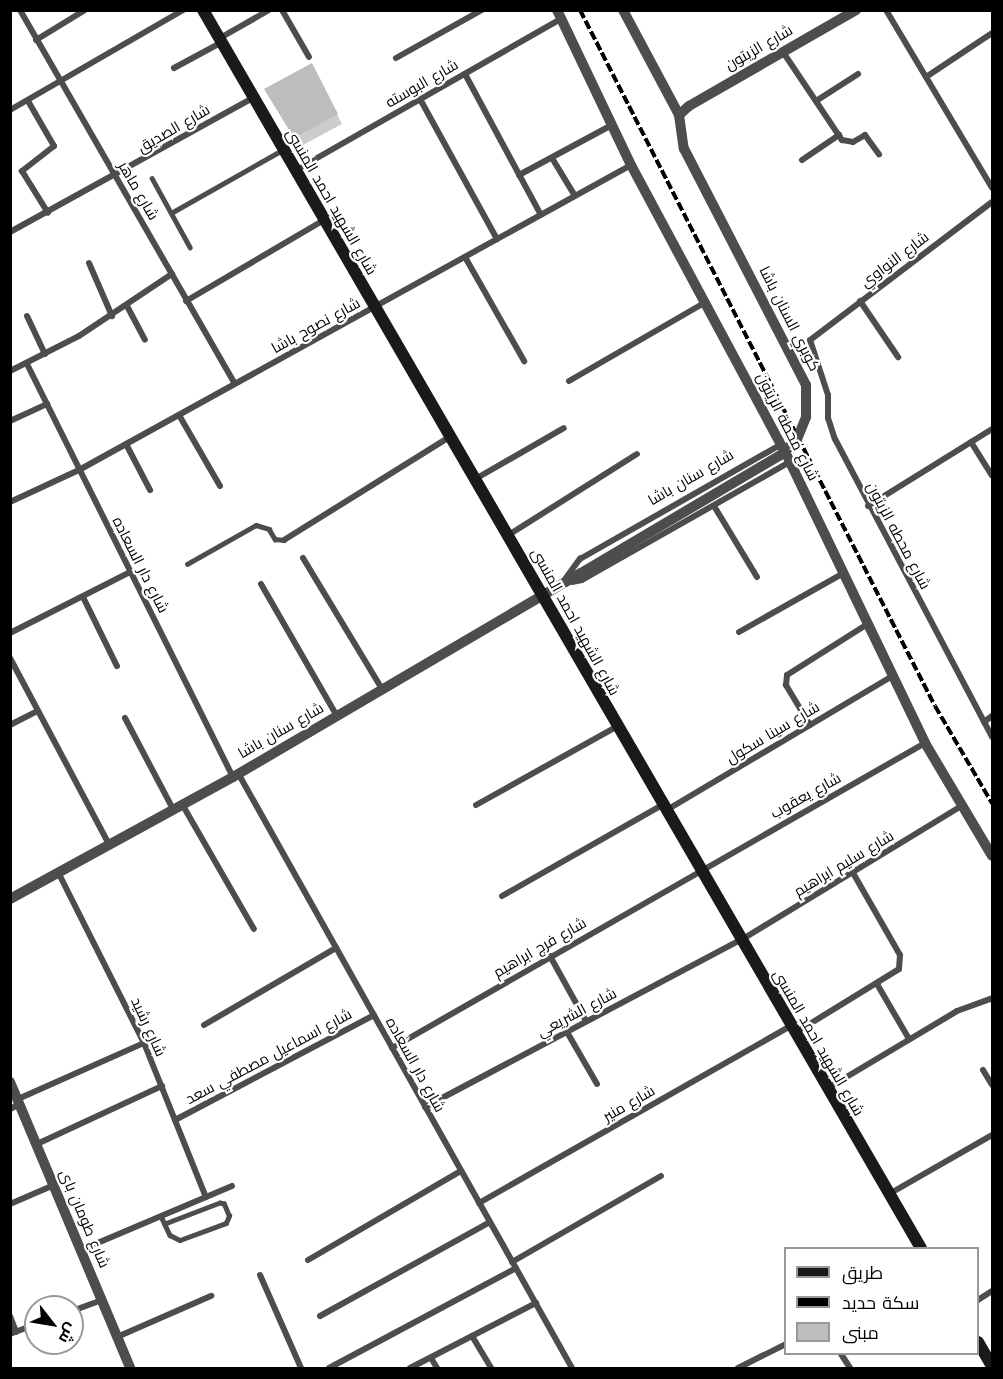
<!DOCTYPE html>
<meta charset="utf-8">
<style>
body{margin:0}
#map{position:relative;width:1003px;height:1379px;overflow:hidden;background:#fff;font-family:"Work Sans",Cairo,sans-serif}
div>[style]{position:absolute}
.shadow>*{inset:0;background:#0003}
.building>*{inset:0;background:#bdbdbd}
.service>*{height:4.5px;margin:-2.25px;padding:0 2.25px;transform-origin:2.25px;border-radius:2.25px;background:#4d4d4d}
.minor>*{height:6px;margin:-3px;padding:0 3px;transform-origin:3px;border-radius:3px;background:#4d4d4d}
.tertiary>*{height:10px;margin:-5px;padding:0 5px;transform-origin:5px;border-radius:5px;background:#4d4d4d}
.secondary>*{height:12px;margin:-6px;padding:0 6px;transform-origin:6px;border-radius:6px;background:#1a1a1a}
.rail>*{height:4px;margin-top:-2px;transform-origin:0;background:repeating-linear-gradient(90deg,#000 0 9px,transparent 0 12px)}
.tertiary-bridge>*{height:10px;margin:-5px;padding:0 5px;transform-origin:5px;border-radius:5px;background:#4d4d4d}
span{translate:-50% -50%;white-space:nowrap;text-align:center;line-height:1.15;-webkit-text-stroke:4.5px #fff;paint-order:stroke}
.street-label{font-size:15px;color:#000}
.frame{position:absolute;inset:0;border:12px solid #000;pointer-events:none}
.legend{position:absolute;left:784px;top:1247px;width:195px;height:108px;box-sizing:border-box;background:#fff;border:2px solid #999;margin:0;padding:8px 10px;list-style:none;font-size:18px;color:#000}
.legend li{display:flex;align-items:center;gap:12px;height:30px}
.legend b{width:30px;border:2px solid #999}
.north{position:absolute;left:24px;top:1295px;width:60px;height:60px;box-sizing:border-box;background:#fff;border:2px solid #999;border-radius:50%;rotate:121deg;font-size:16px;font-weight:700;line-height:24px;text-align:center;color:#000}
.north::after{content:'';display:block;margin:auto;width:21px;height:27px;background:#000;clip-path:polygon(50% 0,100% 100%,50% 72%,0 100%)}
</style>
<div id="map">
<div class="shadow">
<div style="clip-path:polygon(317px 75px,342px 124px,301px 146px,266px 90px)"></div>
</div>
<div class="building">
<div style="clip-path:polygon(312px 63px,338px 114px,294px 138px,264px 89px)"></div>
</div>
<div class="service">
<div style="left:152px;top:178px;width:79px;rotate:61.2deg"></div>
<div style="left:171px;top:213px;width:130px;rotate:-29.5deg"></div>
<div style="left:187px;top:564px;width:79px;rotate:-29.5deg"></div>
<div style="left:256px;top:525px;width:14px;rotate:17deg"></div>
<div style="left:269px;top:529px;width:12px;rotate:59deg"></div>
<div style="left:275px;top:539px;width:9px;rotate:6deg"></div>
<div style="left:161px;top:1216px;width:21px;rotate:65deg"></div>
<div style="left:170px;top:1235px;width:11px;rotate:27deg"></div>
<div style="left:180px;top:1240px;width:49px;rotate:-20.3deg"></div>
<div style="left:226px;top:1223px;width:8px;rotate:-67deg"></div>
<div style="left:229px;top:1216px;width:13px;rotate:-113deg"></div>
<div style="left:224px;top:1204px;width:4px;rotate:-166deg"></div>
<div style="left:220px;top:1203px;width:59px;rotate:159.1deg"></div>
</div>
<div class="minor">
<div style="left:20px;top:10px;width:431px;rotate:60.1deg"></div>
<div style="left:282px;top:10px;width:54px;rotate:60.1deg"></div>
<div style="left:886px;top:10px;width:207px;rotate:59.2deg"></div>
<div style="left:220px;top:38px;width:56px;rotate:-29.7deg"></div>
<div style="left:36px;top:40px;width:57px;rotate:-31.5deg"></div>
<div style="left:783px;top:52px;width:106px;rotate:56.2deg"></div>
<div style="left:842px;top:140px;width:11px;rotate:10deg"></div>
<div style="left:853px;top:142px;width:14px;rotate:-30deg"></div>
<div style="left:865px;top:135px;width:24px;rotate:54deg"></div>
<div style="left:396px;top:58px;width:98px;rotate:-29.2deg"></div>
<div style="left:174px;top:68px;width:55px;rotate:-28.4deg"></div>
<div style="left:465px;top:74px;width:160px;rotate:61.7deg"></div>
<div style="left:926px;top:77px;width:79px;rotate:-33.7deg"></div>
<div style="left:420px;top:99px;width:160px;rotate:61.2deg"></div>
<div style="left:28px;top:101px;width:52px;rotate:60deg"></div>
<div style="left:54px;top:146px;width:41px;rotate:142deg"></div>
<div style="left:22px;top:171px;width:49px;rotate:58.2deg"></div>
<div style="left:816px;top:101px;width:50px;rotate:-32.7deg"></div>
<div style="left:10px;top:110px;width:200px;rotate:-30deg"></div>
<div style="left:552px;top:158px;width:44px;rotate:58.8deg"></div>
<div style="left:802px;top:160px;width:45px;rotate:-34deg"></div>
<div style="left:296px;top:170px;width:305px;rotate:-29.7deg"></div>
<div style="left:519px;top:175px;width:106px;rotate:-28.3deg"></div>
<div style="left:992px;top:202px;width:228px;rotate:142.8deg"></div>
<div style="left:810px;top:340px;width:58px;rotate:71.9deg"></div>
<div style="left:828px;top:395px;width:23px;rotate:90deg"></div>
<div style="left:828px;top:418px;width:22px;rotate:72deg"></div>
<div style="left:835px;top:439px;width:337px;rotate:62.2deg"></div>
<div style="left:10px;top:232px;width:277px;rotate:-28.9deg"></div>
<div style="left:465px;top:257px;width:120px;rotate:60.4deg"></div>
<div style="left:89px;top:263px;width:58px;rotate:66.5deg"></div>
<div style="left:186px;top:301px;width:160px;rotate:-30.4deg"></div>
<div style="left:860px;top:301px;width:68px;rotate:55.8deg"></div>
<div style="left:127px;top:306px;width:38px;rotate:62deg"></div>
<div style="left:27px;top:316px;width:42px;rotate:64.7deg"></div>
<div style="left:27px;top:364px;width:462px;rotate:63.5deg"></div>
<div style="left:10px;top:371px;width:77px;rotate:-26.9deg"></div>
<div style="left:79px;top:336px;width:112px;rotate:-33.7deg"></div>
<div style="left:569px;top:381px;width:156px;rotate:-30deg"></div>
<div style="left:179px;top:415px;width:82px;rotate:60deg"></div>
<div style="left:10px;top:421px;width:41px;rotate:-24.7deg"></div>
<div style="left:971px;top:442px;width:39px;rotate:58deg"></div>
<div style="left:126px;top:444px;width:52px;rotate:62.4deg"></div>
<div style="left:477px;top:478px;width:100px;rotate:-29.9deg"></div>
<div style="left:10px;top:502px;width:76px;rotate:-24.9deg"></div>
<div style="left:79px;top:470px;width:631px;rotate:-28.92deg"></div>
<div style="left:714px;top:506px;width:83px;rotate:58.8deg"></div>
<div style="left:868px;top:506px;width:146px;rotate:-31.8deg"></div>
<div style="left:510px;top:534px;width:150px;rotate:-32.2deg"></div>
<div style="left:284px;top:540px;width:197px;rotate:-31.9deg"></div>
<div style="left:303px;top:558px;width:153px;rotate:58.9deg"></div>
<div style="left:563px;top:582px;width:29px;rotate:-54deg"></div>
<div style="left:580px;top:559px;width:230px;rotate:-29.7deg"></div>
<div style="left:572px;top:582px;width:10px;rotate:-11deg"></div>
<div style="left:582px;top:580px;width:239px;rotate:-29.6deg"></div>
<div style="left:261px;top:584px;width:152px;rotate:60.1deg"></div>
<div style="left:83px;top:597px;width:77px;rotate:63.8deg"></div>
<div style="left:739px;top:632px;width:118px;rotate:-29.4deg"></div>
<div style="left:10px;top:633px;width:135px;rotate:-26.9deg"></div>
<div style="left:10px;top:658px;width:211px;rotate:62deg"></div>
<div style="left:125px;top:718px;width:103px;rotate:62.2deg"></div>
<div style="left:984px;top:722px;width:10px;rotate:-37deg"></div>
<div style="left:10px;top:725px;width:31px;rotate:-27deg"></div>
<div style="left:810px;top:725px;width:47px;rotate:-121deg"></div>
<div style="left:786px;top:685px;width:10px;rotate:-84deg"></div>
<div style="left:787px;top:675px;width:93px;rotate:-32.3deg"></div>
<div style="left:238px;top:773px;width:682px;rotate:60.69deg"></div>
<div style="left:182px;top:804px;width:144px;rotate:60.1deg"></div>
<div style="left:476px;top:805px;width:160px;rotate:-29.1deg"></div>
<div style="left:665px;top:811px;width:264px;rotate:-30.7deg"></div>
<div style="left:58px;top:872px;width:191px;rotate:63.3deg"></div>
<div style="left:144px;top:1043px;width:166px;rotate:68.1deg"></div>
<div style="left:502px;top:896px;width:184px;rotate:-29.6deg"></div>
<div style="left:550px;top:956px;width:74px;rotate:61deg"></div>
<div style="left:877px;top:984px;width:64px;rotate:59.8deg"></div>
<div style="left:204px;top:1025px;width:153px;rotate:-30.3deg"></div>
<div style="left:567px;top:1032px;width:60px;rotate:60deg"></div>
<div style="left:795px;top:1033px;width:122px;rotate:-31.6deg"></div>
<div style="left:899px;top:969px;width:14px;rotate:-86deg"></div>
<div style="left:900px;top:955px;width:95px;rotate:-119.8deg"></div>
<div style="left:392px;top:1048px;width:614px;rotate:-29.78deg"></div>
<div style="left:983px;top:1070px;width:17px;rotate:59deg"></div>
<div style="left:828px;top:1088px;width:150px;rotate:-30.8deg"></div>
<div style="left:957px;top:1011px;width:37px;rotate:-20deg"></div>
<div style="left:18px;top:1099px;width:138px;rotate:-24deg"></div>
<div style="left:425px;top:1107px;width:357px;rotate:-27.9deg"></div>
<div style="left:741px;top:940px;width:256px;rotate:-31.3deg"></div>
<div style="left:10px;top:1109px;width:11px;rotate:-27deg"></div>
<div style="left:175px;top:1120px;width:225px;rotate:-27.8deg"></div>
<div style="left:37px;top:1144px;width:138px;rotate:-24.9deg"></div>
<div style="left:889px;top:1194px;width:119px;rotate:-29.8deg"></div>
<div style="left:479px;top:1203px;width:359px;rotate:-29.6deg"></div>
<div style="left:10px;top:1204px;width:48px;rotate:-23.4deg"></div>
<div style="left:81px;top:1250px;width:164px;rotate:-23deg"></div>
<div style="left:308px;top:1260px;width:177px;rotate:-30.2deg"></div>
<div style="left:512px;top:1262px;width:172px;rotate:-30deg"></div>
<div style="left:260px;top:1275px;width:102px;rotate:66.2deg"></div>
<div style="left:978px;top:1300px;width:17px;rotate:-33deg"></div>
<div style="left:72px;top:1311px;width:32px;rotate:-20deg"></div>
<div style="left:10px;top:1316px;width:17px;rotate:69deg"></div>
<div style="left:320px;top:1316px;width:194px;rotate:-28.9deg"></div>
<div style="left:10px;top:1334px;width:28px;rotate:-21deg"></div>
<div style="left:472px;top:1336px;width:37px;rotate:59deg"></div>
<div style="left:117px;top:1337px;width:103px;rotate:-23.6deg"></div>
<div style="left:841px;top:1354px;width:17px;rotate:57deg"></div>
<div style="left:431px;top:1358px;width:12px;rotate:59deg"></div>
<div style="left:329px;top:1368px;width:212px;rotate:-28.1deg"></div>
<div style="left:410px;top:1368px;width:142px;rotate:-27.3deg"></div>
<div style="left:738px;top:1368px;width:54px;rotate:-26.6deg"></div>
</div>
<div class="tertiary">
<div style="left:557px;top:10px;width:172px;rotate:64.5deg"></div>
<div style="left:631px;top:165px;width:337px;rotate:61.8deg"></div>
<div style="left:790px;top:462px;width:312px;rotate:64.3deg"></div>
<div style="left:925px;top:743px;width:131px;rotate:59.3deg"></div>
<div style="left:623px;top:10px;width:119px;rotate:61.9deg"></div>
<div style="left:679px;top:115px;width:13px;rotate:-42deg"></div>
<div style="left:689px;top:106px;width:193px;rotate:-29.9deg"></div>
<div style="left:679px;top:115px;width:34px;rotate:82deg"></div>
<div style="left:10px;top:899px;width:254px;rotate:-28.7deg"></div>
<div style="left:233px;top:777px;width:403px;rotate:-30.4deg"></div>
<div style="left:10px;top:1082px;width:310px;rotate:67.2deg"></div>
</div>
<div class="secondary">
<div style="left:203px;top:10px;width:1431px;rotate:59.89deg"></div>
<div style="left:978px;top:1342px;width:28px;rotate:60deg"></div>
</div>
<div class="rail">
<div style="left:580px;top:10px;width:781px;rotate:62.98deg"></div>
<div style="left:935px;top:706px;width:113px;rotate:59.6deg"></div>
</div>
<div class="tertiary-bridge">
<div style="left:581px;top:573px;width:236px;rotate:-30.6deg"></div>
<div style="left:784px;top:453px;width:21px;rotate:-49deg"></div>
<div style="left:798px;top:437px;width:22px;rotate:-68deg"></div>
<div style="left:806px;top:417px;width:32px;rotate:-90deg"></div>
<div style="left:806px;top:385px;width:266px;rotate:-117.3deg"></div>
</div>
<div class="street-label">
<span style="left:759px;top:48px;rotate:-30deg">شارع الزيتون</span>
<span style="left:422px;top:84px;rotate:-30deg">شارع البوسته</span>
<span style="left:174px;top:129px;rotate:-30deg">شارع الصديق</span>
<span style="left:138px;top:191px;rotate:60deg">شارع ماهر</span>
<span style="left:331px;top:202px;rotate:60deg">شارع الشهيد احمد المنسى</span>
<span style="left:895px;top:260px;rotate:-37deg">شارع النواوي</span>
<span style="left:789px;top:319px;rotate:63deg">كوبري السنان باشا</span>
<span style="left:316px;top:326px;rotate:-29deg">شارع نصوح باشا</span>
<span style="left:787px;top:427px;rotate:63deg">شارع محطة الزيتون</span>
<span style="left:691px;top:478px;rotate:-30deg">شارع سنان باشا</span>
<span style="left:898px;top:536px;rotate:62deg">شارع محطه الزيتون</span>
<span style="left:140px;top:565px;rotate:63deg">شارع دار السعاده</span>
<span style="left:575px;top:622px;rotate:61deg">شارع الشهيد احمد المنسى</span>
<span style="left:281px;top:731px;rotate:-30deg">شارع سنان باشا</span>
<span style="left:773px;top:733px;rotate:-31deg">شارع سينا سكول</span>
<span style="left:806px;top:796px;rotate:-29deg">شارع يعقوب</span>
<span style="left:844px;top:864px;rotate:-31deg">شارع سليم ابراهيم</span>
<span style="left:540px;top:948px;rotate:-30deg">شارع فرج ابراهيم</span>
<span style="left:577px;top:1013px;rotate:-28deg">شارع الشريعي</span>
<span style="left:148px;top:1027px;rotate:65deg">شارع رشيد</span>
<span style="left:818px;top:1043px;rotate:60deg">شارع الشهيد احمد المنسى</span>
<span style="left:269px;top:1057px;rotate:-28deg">شارع اسماعيل مصطفي سعد</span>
<span style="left:415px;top:1065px;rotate:61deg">شارع دار السعاده</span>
<span style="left:629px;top:1104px;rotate:-30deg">شارع منير</span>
<span style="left:84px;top:1219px;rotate:67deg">شارع طومان باى</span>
</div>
<div class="frame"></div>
<ul class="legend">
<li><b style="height:8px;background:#1a1a1a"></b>طريق</li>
<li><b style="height:8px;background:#000"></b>سكة حديد</li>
<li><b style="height:16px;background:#bdbdbd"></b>مبنى</li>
</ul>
<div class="north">ش</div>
</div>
